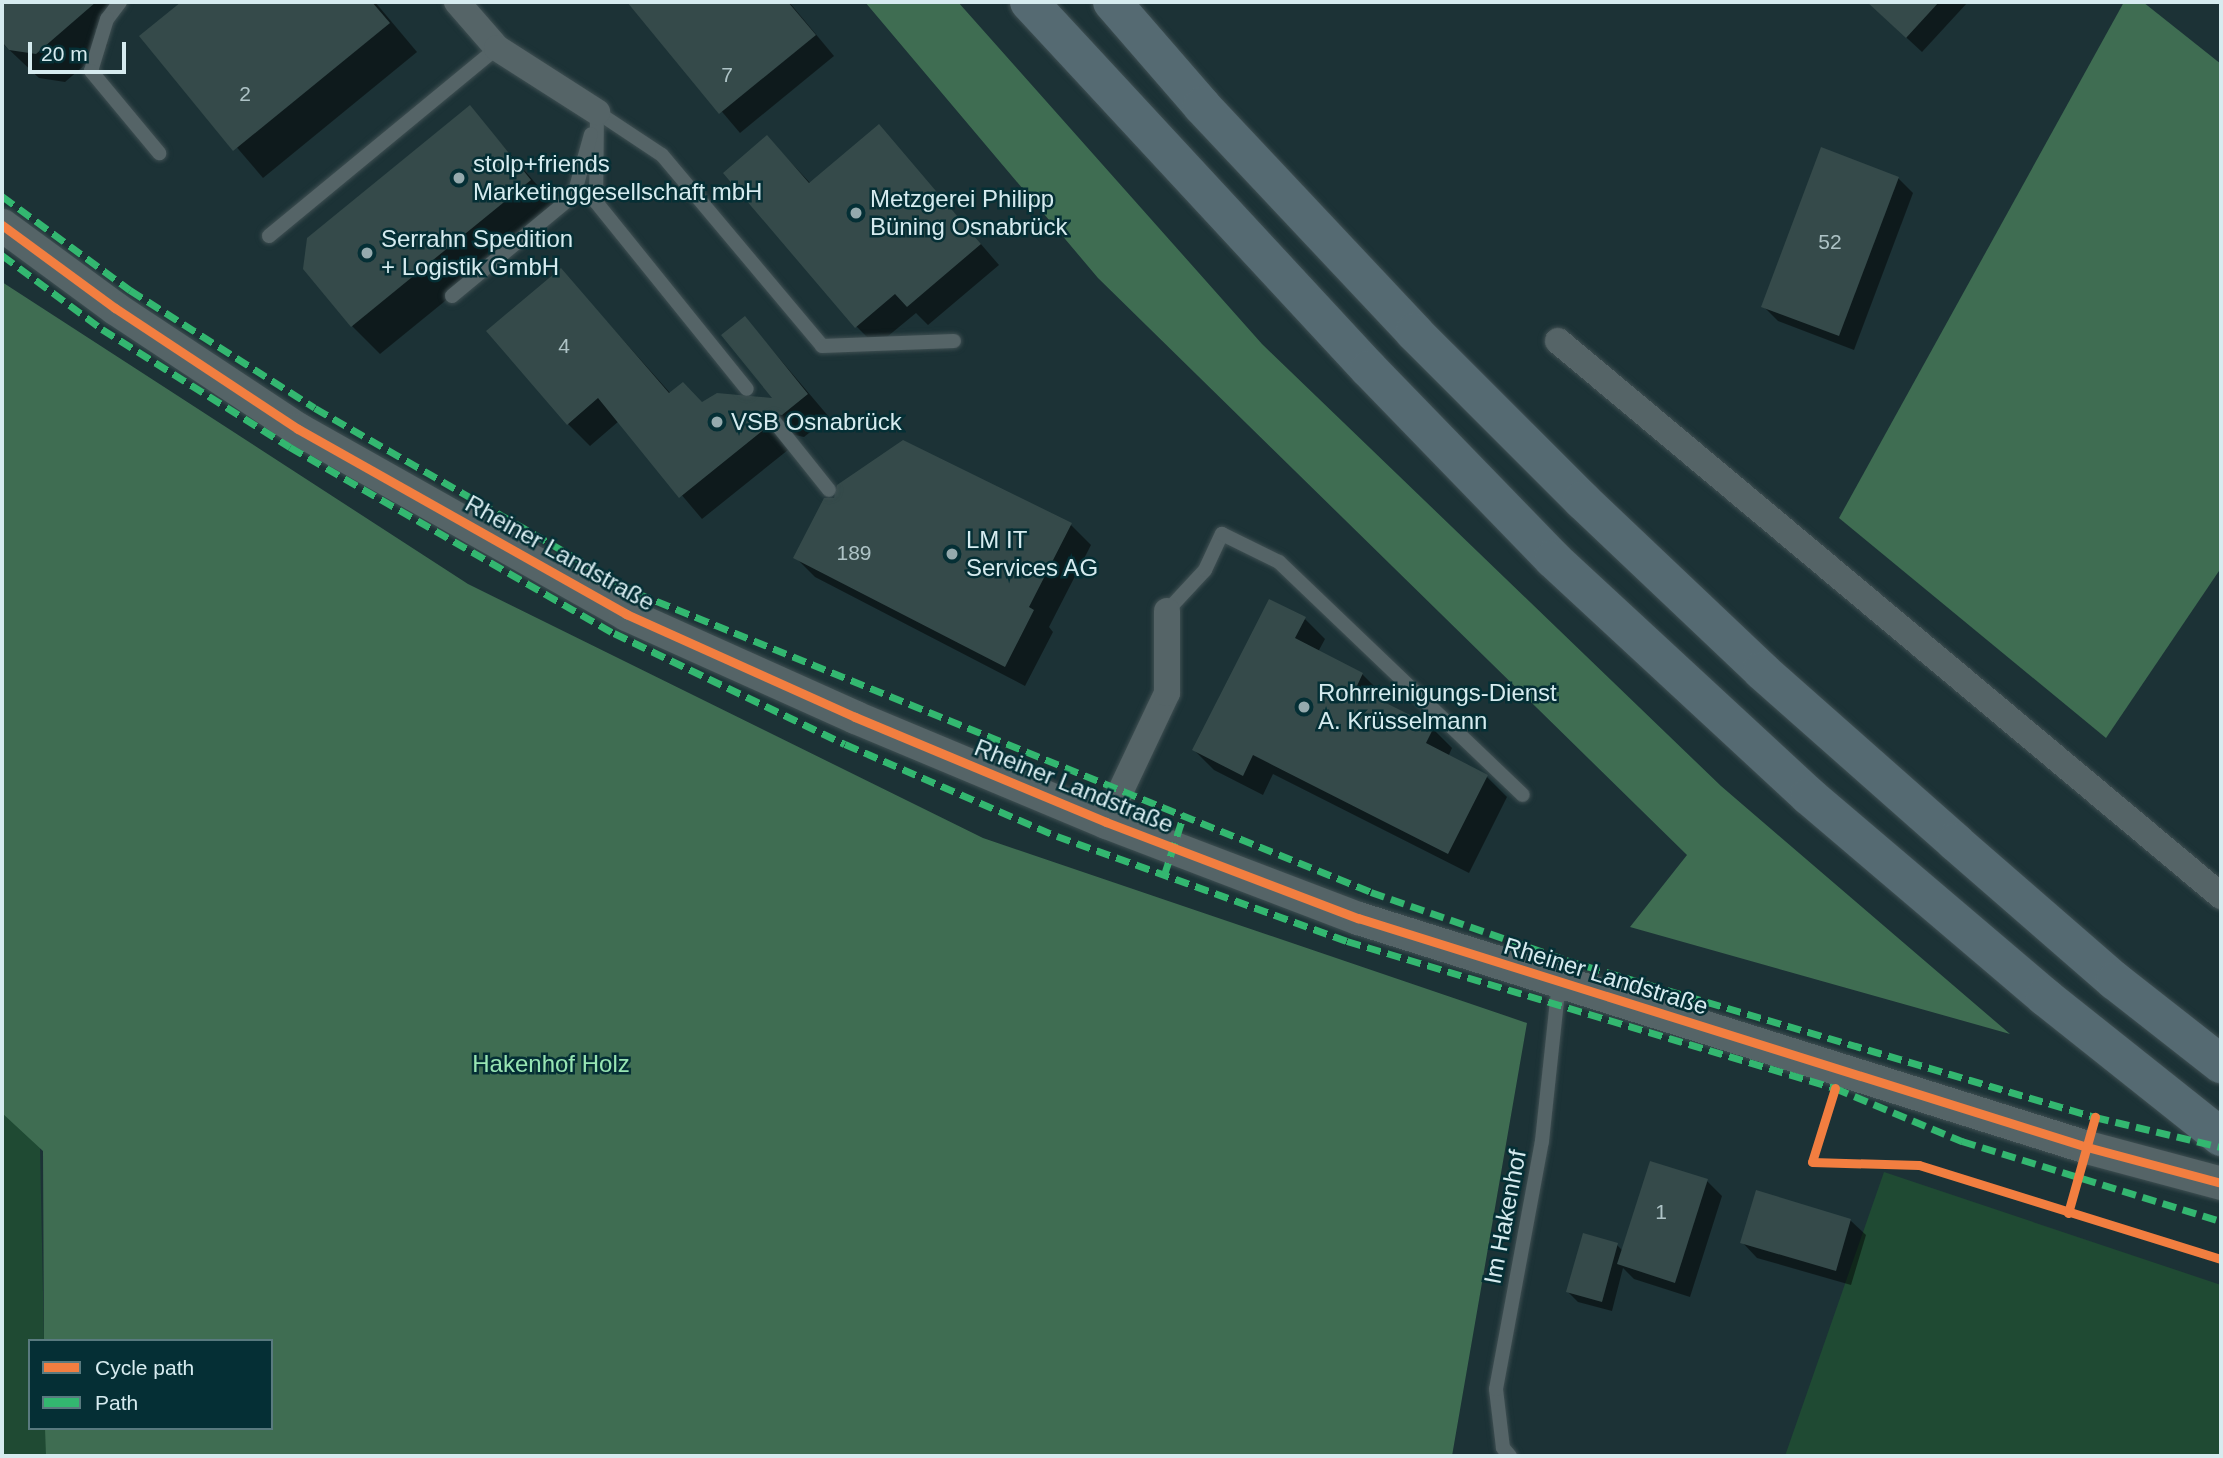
<!DOCTYPE html>
<meta charset="utf-8">
<style>
body{margin:0}
#map{position:relative;width:2223px;height:1458px;overflow:hidden;background:#1c3236;font-family:Arial,sans-serif}
div>[style]{position:absolute}
.green>*{inset:0;background:#1f4a33}
.forest>*{inset:0;background:#3f6d52}
.shadow>*{inset:0;background:#0007}
.building>*{inset:0;background:#354a4a}
.roads{filter:drop-shadow(0 0 2px #3f4f52) drop-shadow(0 0 2px #3f4f52)}
.service>*{height:14px;margin:-7px;padding:0 7px;transform-origin:7px;border-radius:7px;background:#556467}
.minor>*{height:26px;margin:-13px;padding:0 13px;transform-origin:13px;border-radius:13px;background:#556467}
.tertiary>*{height:33px;margin:-16.5px;padding:0 16.5px;transform-origin:16.5px;border-radius:16.5px;background:#556467}
.motorway>*{height:38px;margin:-19px;padding:0 19px;transform-origin:19px;border-radius:19px;background:#556a72}
.quiet>*{height:7px;margin-top:-3.5px;transform-origin:0;background:repeating-linear-gradient(90deg,#33b770 0 14px,transparent 0 21px)}
.cycleway>*{height:9px;margin:-4.5px;padding:0 4.5px;transform-origin:4.5px;border-radius:4.5px;background:#f27e40}
.dots>*{width:19px;height:19px;translate:-50% -50%;box-sizing:border-box;border:4px solid #052f35;border-radius:50%}
span{translate:-50% -50%;white-space:nowrap;text-align:center;line-height:1.15;-webkit-text-stroke:5px #052f35;paint-order:stroke}
.number-label{font-size:21px;color:#aec3c6}
.number-label span{-webkit-text-stroke-width:0}
.poi-label{font-size:24px;color:#d6ebef}
.left{translate:0 -50%;text-align:left}
.street-label{font-size:24px;color:#d6ebef}
.park-label{font-size:24px;color:#98e5b3}
.frame{position:absolute;inset:0;border:4px solid #d6ebef;pointer-events:none}
.legend{position:absolute;left:28px;top:1339px;width:245px;height:91px;box-sizing:border-box;background:#052f35;border:2px solid #597a7f;margin:0;padding:9px 12px;list-style:none;font-size:21px;color:#d6ebef}
.legend li{display:flex;align-items:center;gap:14px;height:35px}
.legend b{width:35px;border:2px solid #597a7f}
.scale{position:absolute;left:28px;top:42px;width:98px;height:32px;box-sizing:border-box;border:4px solid #d6ebef;border-top:0;padding-left:9px;font-size:21px;line-height:24px;white-space:nowrap;color:#d6ebef;-webkit-text-stroke:5px #052f35;paint-order:stroke}
</style>
<div id="map">
<div class="green">
<div style="clip-path:polygon(2px 1112px,40px 1147px,44px 1341px,30px 1341px,30px 1428px,46px 1428px,46px 1456px,2px 1456px)"></div>
<div style="clip-path:polygon(1884px 1172px,2221px 1285px,2221px 1456px,1785px 1456px)"></div>
</div>
<div class="forest">
<div style="clip-path:polygon(865px 2px,958px 2px,1262px 344px,1721px 786px,2010px 1034px,1630px 927px,1687px 855px,1098px 278px)"></div>
<div style="clip-path:polygon(2124px 2px,2143px 2px,2221px 64px,2221px 568px,2106px 738px,1839px 518px)"></div>
<div style="clip-path:polygon(2px 282px,468px 584px,983px 838px,1527px 1023px,1452px 1456px,46px 1456px,45px 1428px,271px 1428px,271px 1341px,44px 1341px,43px 1151px,2px 1113px)"></div>
</div>
<div class="shadow">
<div style="clip-path:polygon(2px 2px,127px 2px,95px 30px,108px 45px,65px 82px,39px 78px,2px 43px)"></div>
<div style="clip-path:polygon(184px 2px,375px 2px,417px 52px,263px 178px,142px 37px)"></div>
<div style="clip-path:polygon(629px 2px,789px 2px,834px 56px,740px 133px)"></div>
<div style="clip-path:polygon(1868px 2px,1968px 2px,1922px 52px)"></div>
<div style="clip-path:polygon(470px 108px,558px 209px,380px 354px,352px 326px)"></div>
<div style="clip-path:polygon(879px 126px,999px 265px,928px 325px,916px 313px,876px 346px,856px 326px,767px 137px,811px 184px)"></div>
<div style="clip-path:polygon(1898px 178px,1913px 193px,1854px 350px,1778px 321px,1763px 306px)"></div>
<div style="clip-path:polygon(561px 270px,671px 394px,702px 404px,776px 400px,745px 318px,829px 417px,804px 437px,790px 434px,788px 450px,702px 519px,619px 421px,590px 446px,568px 424px)"></div>
<div style="clip-path:polygon(1071px 525px,1091px 545px,1049px 627px,1053px 632px,1025px 686px,815px 577px,795px 557px)"></div>
<div style="clip-path:polygon(1305px 619px,1325px 639px,1318px 652px,1362px 674px,1382px 694px,1379px 701px,1432px 728px,1452px 748px,1448px 757px,1487px 777px,1507px 797px,1469px 873px,1273px 774px,1263px 795px,1214px 770px,1194px 750px)"></div>
<div style="clip-path:polygon(1707px 1181px,1722px 1196px,1690px 1297px,1634px 1279px,1623px 1268px,1612px 1311px,1578px 1302px,1568px 1292px,1617px 1245px,1623px 1251px)"></div>
<div style="clip-path:polygon(1850px 1220px,1866px 1235px,1851px 1285px,1757px 1258px,1742px 1242px)"></div>
</div>
<div class="building">
<div style="clip-path:polygon(2px 2px,96px 2px,36px 54px,9px 50px,2px 42px)"></div>
<div style="clip-path:polygon(181px 2px,372px 2px,390px 23px,233px 151px,139px 36px)"></div>
<div style="clip-path:polygon(627px 2px,788px 2px,816px 35px,719px 114px)"></div>
<div style="clip-path:polygon(1867px 2px,1939px 2px,1906px 38px)"></div>
<div style="clip-path:polygon(470px 105px,531px 180px,351px 327px,303px 269px,307px 238px)"></div>
<div style="clip-path:polygon(879px 124px,981px 244px,907px 307px,895px 294px,855px 328px,723px 173px,767px 135px,809px 183px)"></div>
<div style="clip-path:polygon(1821px 147px,1899px 177px,1839px 336px,1761px 307px)"></div>
<div style="clip-path:polygon(561px 268px,669px 393px,683px 382px,702px 402px,717px 393px,772px 398px,721px 335px,745px 316px,808px 394px,782px 415px,769px 413px,767px 427px,679px 498px,598px 398px,567px 425px,486px 331px)"></div>
<div style="clip-path:polygon(903px 440px,1072px 523px,1029px 607px,1034px 610px,1005px 667px,793px 558px,824px 498px,834px 498px,837px 485px)"></div>
<div style="clip-path:polygon(1269px 599px,1306px 617px,1295px 638px,1363px 673px,1356px 688px,1434px 727px,1426px 743px,1488px 775px,1448px 854px,1253px 755px,1243px 776px,1192px 750px)"></div>
<div style="clip-path:polygon(1650px 1161px,1708px 1179px,1675px 1283px,1617px 1264px)"></div>
<div style="clip-path:polygon(1756px 1190px,1851px 1219px,1836px 1271px,1740px 1243px)"></div>
<div style="clip-path:polygon(1583px 1233px,1618px 1243px,1602px 1302px,1566px 1292px)"></div>
</div>
<div class="roads">
<div class="service">
<div style="left:120px;top:2px;width:21px;rotate:127deg"></div>
<div style="left:107px;top:19px;width:54px;rotate:107.1deg"></div>
<div style="left:91px;top:71px;width:107px;rotate:50.3deg"></div>
<div style="left:597px;top:112px;width:78px;rotate:33.5deg"></div>
<div style="left:662px;top:155px;width:249px;rotate:50deg"></div>
<div style="left:822px;top:346px;width:132px;rotate:-2.2deg"></div>
<div style="left:597px;top:112px;width:90px;rotate:90.6deg"></div>
<div style="left:596px;top:202px;width:240px;rotate:51.1deg"></div>
<div style="left:269px;top:236px;width:296px;rotate:-39.5deg"></div>
<div style="left:452px;top:296px;width:158px;rotate:-39.6deg"></div>
<div style="left:574px;top:195px;width:63px;rotate:-74.4deg"></div>
<div style="left:774px;top:421px;width:88px;rotate:51.4deg"></div>
<div style="left:1167px;top:611px;width:56px;rotate:-47.2deg"></div>
<div style="left:1205px;top:570px;width:40px;rotate:-65deg"></div>
<div style="left:1222px;top:534px;width:64px;rotate:26.2deg"></div>
<div style="left:1279px;top:562px;width:337px;rotate:43.7deg"></div>
<div style="left:1510px;top:1456px;width:11px;rotate:-131deg"></div>
<div style="left:1503px;top:1448px;width:59px;rotate:-96.8deg"></div>
<div style="left:1496px;top:1389px;width:252px;rotate:-79.5deg"></div>
<div style="left:1542px;top:1141px;width:159px;rotate:-83.9deg"></div>
</div>
<div class="minor">
<div style="left:457px;top:2px;width:61px;rotate:49deg"></div>
<div style="left:497px;top:48px;width:119px;rotate:32.6deg"></div>
<div style="left:1558px;top:341px;width:865px;rotate:39.93deg"></div>
<div style="left:1106px;top:822px;width:143px;rotate:-64.7deg"></div>
<div style="left:1167px;top:693px;width:82px;rotate:-90deg"></div>
</div>
<div class="tertiary">
<div style="left:2px;top:225px;width:140px;rotate:36.3deg"></div>
<div style="left:115px;top:308px;width:219px;rotate:33.5deg"></div>
<div style="left:298px;top:429px;width:377px;rotate:29.4deg"></div>
<div style="left:626px;top:614px;width:251px;rotate:24.2deg"></div>
<div style="left:855px;top:717px;width:272px;rotate:22.7deg"></div>
<div style="left:1106px;top:822px;width:270px;rotate:20.9deg"></div>
<div style="left:1358px;top:918px;width:764px;rotate:17.44deg"></div>
<div style="left:2087px;top:1147px;width:139px;rotate:15deg"></div>
</div>
<div class="motorway">
<div style="left:1029px;top:2px;width:500px;rotate:47.19deg"></div>
<div style="left:1369px;top:369px;width:264px;rotate:45.9deg"></div>
<div style="left:1553px;top:559px;width:349px;rotate:42.8deg"></div>
<div style="left:1809px;top:796px;width:310px;rotate:40.4deg"></div>
<div style="left:2045px;top:997px;width:225px;rotate:38.5deg"></div>
<div style="left:1112px;top:2px;width:138px;rotate:49.1deg"></div>
<div style="left:1202px;top:106px;width:310px;rotate:46.8deg"></div>
<div style="left:1414px;top:332px;width:238px;rotate:45deg"></div>
<div style="left:1582px;top:500px;width:248px;rotate:43.5deg"></div>
<div style="left:1762px;top:671px;width:258px;rotate:41.5deg"></div>
<div style="left:1955px;top:842px;width:212px;rotate:41deg"></div>
<div style="left:2115px;top:981px;width:135px;rotate:38.1deg"></div>
</div>
</div>
<div class="quiet">
<div style="left:2px;top:196px;width:159px;rotate:36.3deg"></div>
<div style="left:130px;top:290px;width:219px;rotate:32.5deg"></div>
<div style="left:315px;top:408px;width:371px;rotate:29.9deg"></div>
<div style="left:637px;top:593px;width:793px;rotate:22.16deg"></div>
<div style="left:1371px;top:892px;width:207px;rotate:19.2deg"></div>
<div style="left:1566px;top:960px;width:552px;rotate:16.53deg"></div>
<div style="left:2095px;top:1117px;width:130px;rotate:13.4deg"></div>
<div style="left:2px;top:255px;width:124px;rotate:36.5deg"></div>
<div style="left:102px;top:329px;width:222px;rotate:32.1deg"></div>
<div style="left:290px;top:447px;width:374px;rotate:29.9deg"></div>
<div style="left:614px;top:633px;width:256px;rotate:25.7deg"></div>
<div style="left:845px;top:744px;width:231px;rotate:23.5deg"></div>
<div style="left:1057px;top:836px;width:308px;rotate:19.9deg"></div>
<div style="left:1347px;top:941px;width:510px;rotate:16.76deg"></div>
<div style="left:1835px;top:1088px;width:138px;rotate:22.7deg"></div>
<div style="left:1962px;top:1141px;width:271px;rotate:17.2deg"></div>
<div style="left:1164px;top:876px;width:65px;rotate:-72.1deg"></div>
</div>
<div class="cycleway">
<div style="left:2px;top:225px;width:140px;rotate:36.3deg"></div>
<div style="left:115px;top:308px;width:219px;rotate:33.5deg"></div>
<div style="left:298px;top:429px;width:377px;rotate:29.4deg"></div>
<div style="left:626px;top:614px;width:251px;rotate:24.2deg"></div>
<div style="left:855px;top:717px;width:272px;rotate:22.7deg"></div>
<div style="left:1106px;top:822px;width:270px;rotate:20.9deg"></div>
<div style="left:1358px;top:918px;width:764px;rotate:17.44deg"></div>
<div style="left:2087px;top:1147px;width:139px;rotate:15deg"></div>
<div style="left:1835px;top:1088px;width:77px;rotate:107.3deg"></div>
<div style="left:1812px;top:1162px;width:107px;rotate:1.6deg"></div>
<div style="left:1919px;top:1165px;width:316px;rotate:17.3deg"></div>
<div style="left:2068px;top:1213px;width:100px;rotate:-74.3deg"></div>
</div>
<div class="dots">
<div style="left:459px;top:178px;background:#95aaae"></div>
<div style="left:856px;top:213px;background:#95aaae"></div>
<div style="left:367px;top:253px;background:#95aaae"></div>
<div style="left:717px;top:422px;background:#95aaae"></div>
<div style="left:952px;top:554px;background:#95aaae"></div>
<div style="left:1304px;top:707px;background:#95aaae"></div>
</div>
<div class="number-label">
<span style="left:727px;top:75px">7</span>
<span style="left:245px;top:94px">2</span>
<span style="left:1830px;top:242px">52</span>
<span style="left:564px;top:346px">4</span>
<span style="left:854px;top:553px">189</span>
<span style="left:1661px;top:1212px">1</span>
</div>
<div class="poi-label">
<span class="left" style="left:473px;top:178px">stolp+friends<br>Marketinggesellschaft mbH</span>
<span class="left" style="left:870px;top:213px">Metzgerei Philipp<br>Büning Osnabrück</span>
<span class="left" style="left:381px;top:253px">Serrahn Spedition<br>+ Logistik GmbH</span>
<span class="left" style="left:731px;top:422px">VSB Osnabrück</span>
<span class="left" style="left:966px;top:554px">LM IT<br>Services AG</span>
<span class="left" style="left:1318px;top:707px">Rohrreinigungs-Dienst<br>A. Krüsselmann</span>
</div>
<div class="street-label">
<span style="left:560px;top:553px;rotate:29deg">Rheiner Landstraße</span>
<span style="left:1074px;top:786px;rotate:22deg">Rheiner Landstraße</span>
<span style="left:1606px;top:976px;rotate:17deg">Rheiner Landstraße</span>
<span style="left:1505px;top:1217px;rotate:-79deg">Im Hakenhof</span>
</div>
<div class="park-label">
<span style="left:551px;top:1064px">Hakenhof Holz</span>
</div>
<div class="frame"></div>
<ul class="legend">
<li><b style="height:9px;background:#f27e40"></b>Cycle path</li>
<li><b style="height:9px;background:#33b770"></b>Path</li>
</ul>
<div class="scale">20 m</div>
</div>
